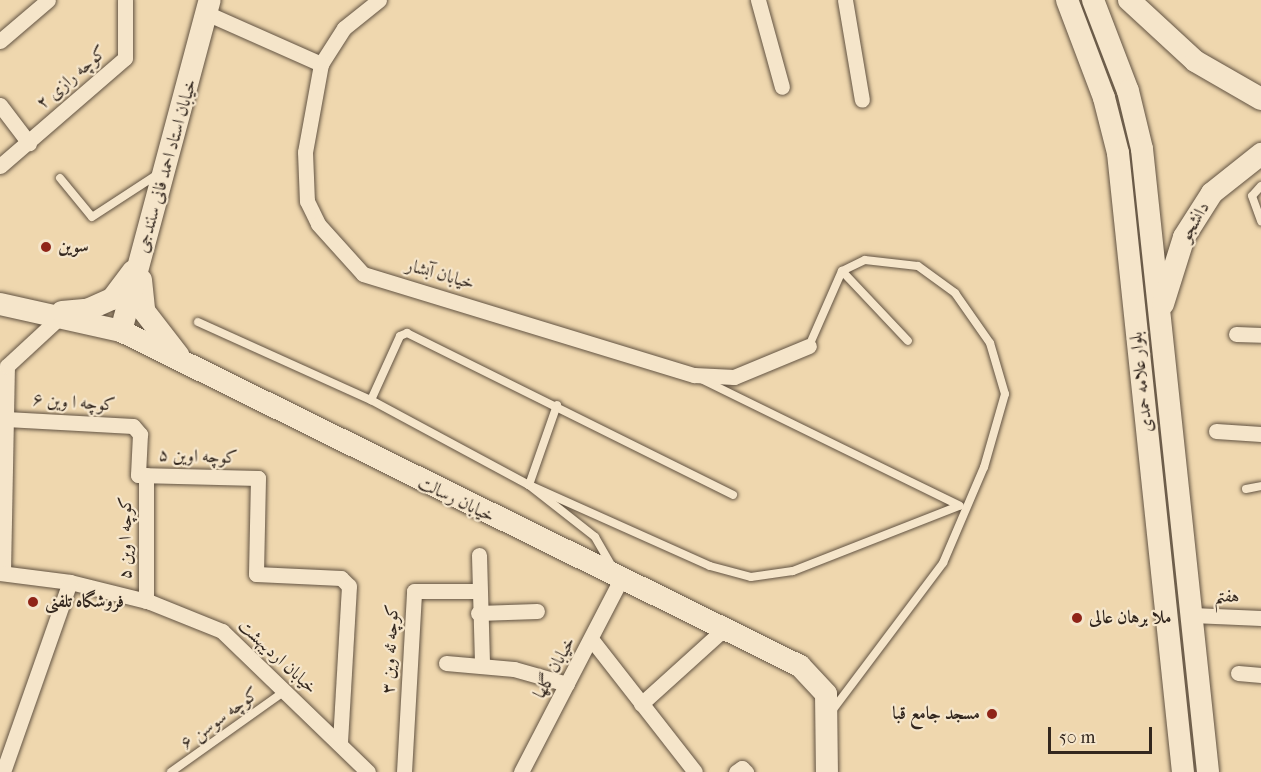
<!DOCTYPE html>
<meta charset="utf-8">
<style>
body{margin:0}
#map{position:relative;width:1261px;height:772px;overflow:hidden;background:#efd7ae;font-family:"IM FELL French Canon",Amiri,serif}
div>[style]{position:absolute}
.roads{filter:drop-shadow(0 0 2px #625342) drop-shadow(0 0 2px #625342)}
.lane>*{height:8px;margin:-4px;padding:0 4px;transform-origin:4px;border-radius:4px;background:#f5e5ca}
.street>*{height:15px;margin:-7.5px;padding:0 7.5px;transform-origin:7.5px;border-radius:7.5px;background:#f5e5ca}
.secondary>*{height:22px;margin:-11px;padding:0 11px;transform-origin:11px;border-radius:11px;background:#f5e5ca}
.dots>*{width:16px;height:16px;translate:-50% -50%;box-sizing:border-box;border:3px solid #f5e5ca;border-radius:50%}
span{translate:-50% -50%;white-space:nowrap;text-align:center;line-height:1.15;-webkit-text-stroke:4.5px #f5e5ca;paint-order:stroke}
.street-label{font-size:18px;color:#33271e}
.poi-label{font-size:18px;color:#33271e;font-weight:700}
.left{translate:0 -50%;text-align:left}
.right{translate:-100% -50%;text-align:right}
.scale{position:absolute;left:1048px;top:727px;width:104px;height:27px;box-sizing:border-box;border:3px solid #33271e;border-top:0;padding-left:8px;font-size:18px;line-height:21px;white-space:nowrap;color:#33271e;-webkit-text-stroke:4px #f5e5ca;paint-order:stroke}
</style>
<div id="map">
<div class="roads">
<div class="lane">
<div style="left:60px;top:178px;width:50px;rotate:50.6deg"></div>
<div style="left:92px;top:217px;width:79px;rotate:-33.1deg"></div>
<div style="left:1261px;top:186px;width:13px;rotate:132deg"></div>
<div style="left:1252px;top:196px;width:27px;rotate:70deg"></div>
<div style="left:842px;top:271px;width:96px;rotate:46.7deg"></div>
<div style="left:198px;top:322px;width:190px;rotate:24.3deg"></div>
<div style="left:371px;top:400px;width:179px;rotate:28.3deg"></div>
<div style="left:529px;top:485px;width:84px;rotate:38.2deg"></div>
<div style="left:595px;top:537px;width:34px;rotate:60deg"></div>
<div style="left:809px;top:346px;width:82px;rotate:-66.3deg"></div>
<div style="left:842px;top:271px;width:25px;rotate:-26deg"></div>
<div style="left:865px;top:260px;width:53px;rotate:6.5deg"></div>
<div style="left:918px;top:266px;width:46px;rotate:36.1deg"></div>
<div style="left:955px;top:293px;width:61px;rotate:55deg"></div>
<div style="left:990px;top:343px;width:53px;rotate:73.6deg"></div>
<div style="left:1005px;top:394px;width:76px;rotate:106deg"></div>
<div style="left:984px;top:467px;width:104px;rotate:113.1deg"></div>
<div style="left:943px;top:563px;width:186px;rotate:126.9deg"></div>
<div style="left:701px;top:379px;width:288px;rotate:26.1deg"></div>
<div style="left:371px;top:400px;width:70px;rotate:-65.6deg"></div>
<div style="left:400px;top:336px;width:8px;rotate:-23deg"></div>
<div style="left:407px;top:333px;width:364px;rotate:26.4deg"></div>
<div style="left:557px;top:405px;width:85px;rotate:109.3deg"></div>
<div style="left:529px;top:485px;width:198px;rotate:24.1deg"></div>
<div style="left:710px;top:566px;width:42px;rotate:15deg"></div>
<div style="left:751px;top:577px;width:42px;rotate:-8.1deg"></div>
<div style="left:793px;top:571px;width:178px;rotate:-21.4deg"></div>
<div style="left:1246px;top:489px;width:15px;rotate:-11deg"></div>
<div style="left:171px;top:772px;width:140px;rotate:-35.4deg"></div>
</div>
<div class="street">
<div style="left:379px;top:0;width:45px;rotate:141.3deg"></div>
<div style="left:344px;top:28px;width:43px;rotate:122.6deg"></div>
<div style="left:321px;top:64px;width:89px;rotate:100.3deg"></div>
<div style="left:305px;top:152px;width:49px;rotate:87.7deg"></div>
<div style="left:307px;top:201px;width:25px;rotate:64deg"></div>
<div style="left:318px;top:224px;width:67px;rotate:48deg"></div>
<div style="left:363px;top:274px;width:346px;rotate:17deg"></div>
<div style="left:694px;top:375px;width:40px;rotate:2.9deg"></div>
<div style="left:734px;top:377px;width:81px;rotate:-22.5deg"></div>
<div style="left:758px;top:0;width:90px;rotate:74.6deg"></div>
<div style="left:845px;top:0;width:101px;rotate:80.4deg"></div>
<div style="left:206px;top:13px;width:126px;rotate:23.9deg"></div>
<div style="left:0;top:41px;width:63px;rotate:-40.5deg"></div>
<div style="left:0;top:105px;width:48px;rotate:52.7deg"></div>
<div style="left:0;top:166px;width:165px;rotate:-40.8deg"></div>
<div style="left:125px;top:58px;width:58px;rotate:-90deg"></div>
<div style="left:1236px;top:334px;width:25px;rotate:2deg"></div>
<div style="left:6px;top:419px;width:127px;rotate:3.2deg"></div>
<div style="left:133px;top:426px;width:11px;rotate:49deg"></div>
<div style="left:140px;top:434px;width:41px;rotate:92.8deg"></div>
<div style="left:138px;top:475px;width:120px;rotate:1.4deg"></div>
<div style="left:258px;top:478px;width:96px;rotate:91.2deg"></div>
<div style="left:256px;top:574px;width:85px;rotate:2.7deg"></div>
<div style="left:341px;top:578px;width:11px;rotate:45deg"></div>
<div style="left:349px;top:586px;width:155px;rotate:93.3deg"></div>
<div style="left:1216px;top:431px;width:45px;rotate:3.8deg"></div>
<div style="left:479px;top:555px;width:110px;rotate:88.4deg"></div>
<div style="left:3px;top:572px;width:206px;rotate:-88.9deg"></div>
<div style="left:7px;top:366px;width:72px;rotate:-42.8deg"></div>
<div style="left:0;top:573px;width:71px;rotate:7.3deg"></div>
<div style="left:70px;top:582px;width:82px;rotate:14deg"></div>
<div style="left:150px;top:602px;width:78px;rotate:21.9deg"></div>
<div style="left:222px;top:631px;width:203px;rotate:44deg"></div>
<div style="left:146px;top:601px;width:126px;rotate:-90deg"></div>
<div style="left:478px;top:613px;width:59px;rotate:-1.9deg"></div>
<div style="left:1192px;top:615px;width:69px;rotate:2.5deg"></div>
<div style="left:592px;top:640px;width:167px;rotate:52deg"></div>
<div style="left:446px;top:663px;width:68px;rotate:5deg"></div>
<div style="left:514px;top:669px;width:55px;rotate:15.8deg"></div>
<div style="left:1238px;top:673px;width:23px;rotate:5deg"></div>
<div style="left:641px;top:704px;width:110px;rotate:-42.1deg"></div>
<div style="left:3px;top:772px;width:201px;rotate:-70.6deg"></div>
<div style="left:404px;top:772px;width:181px;rotate:-86.8deg"></div>
<div style="left:414px;top:591px;width:63px"></div>
<div style="left:521px;top:772px;width:215px;rotate:-62.6deg"></div>
<div style="left:736px;top:772px;width:7px;rotate:-34deg"></div>
<div style="left:742px;top:768px;width:6px;rotate:45deg"></div>
</div>
<div class="secondary">
<div style="left:1067px;top:0;width:105px;rotate:69.3deg"></div>
<div style="left:1104px;top:98px;width:57px;rotate:75.7deg"></div>
<div style="left:1118px;top:153px;width:622px;rotate:84.01deg"></div>
<div style="left:1093px;top:0;width:97px;rotate:69deg"></div>
<div style="left:1128px;top:91px;width:60px;rotate:76.4deg"></div>
<div style="left:1142px;top:149px;width:626px;rotate:83.95deg"></div>
<div style="left:1129px;top:0;width:90px;rotate:42.7deg"></div>
<div style="left:1195px;top:61px;width:76px;rotate:29.9deg"></div>
<div style="left:141px;top:280px;width:31px;rotate:84deg"></div>
<div style="left:144px;top:311px;width:56px;rotate:52.3deg"></div>
<div style="left:0;top:304px;width:124px;rotate:12.6deg"></div>
<div style="left:121px;top:331px;width:757px;rotate:26.26deg"></div>
<div style="left:800px;top:666px;width:38px;rotate:47deg"></div>
<div style="left:826px;top:694px;width:78px;rotate:89.3deg"></div>
<div style="left:1163px;top:304px;width:70px;rotate:-72.6deg"></div>
<div style="left:1184px;top:237px;width:52px;rotate:-57.5deg"></div>
<div style="left:1212px;top:193px;width:63px;rotate:-38.5deg"></div>
<div style="left:62px;top:312px;width:25px;rotate:-5deg"></div>
<div style="left:87px;top:310px;width:27px;rotate:-24deg"></div>
<div style="left:112px;top:299px;width:35px;rotate:-53deg"></div>
<div style="left:121px;top:331px;width:343px;rotate:-75deg"></div>
</div>
</div>
<div class="dots">
<div style="left:46px;top:247px;background:#8f2418"></div>
<div style="left:33px;top:602px;background:#8f2418"></div>
<div style="left:1077px;top:618px;background:#8f2418"></div>
<div style="left:992px;top:714px;background:#8f2418"></div>
</div>
<div class="street-label">
<span style="left:72px;top:78px;rotate:-41deg">کوچه رازی ۲</span>
<span style="left:167px;top:166px;rotate:-74deg">خیابان استاد احمد فانی سنندجی</span>
<span style="left:1195px;top:222px;rotate:-60deg">دانشجو</span>
<span style="left:440px;top:275px;rotate:16deg">خیابان آبشار</span>
<span style="left:1142px;top:382px;rotate:-96deg">بلوار علامه حمدی</span>
<span style="left:74px;top:403px;rotate:4deg">کوچه ا وین ۶</span>
<span style="left:198px;top:457px;rotate:2deg">کوچه اوین ۵</span>
<span style="left:456px;top:500px;rotate:26deg">خیابان رسالت</span>
<span style="left:126px;top:538px;rotate:-90deg">کوچه ا وین ۵</span>
<span style="left:1227px;top:597px;rotate:2deg">هفتم</span>
<span style="left:391px;top:649px;rotate:-87deg">کوچه ئه وین ۳</span>
<span style="left:277px;top:657px;rotate:43deg">خیابان اردیبهشت</span>
<span style="left:555px;top:668px;rotate:-61deg">خیابان گلها</span>
<span style="left:220px;top:719px;rotate:-36deg">کوچه سوسن ۶</span>
</div>
<div class="poi-label">
<span class="left" style="left:58px;top:247px">سوین</span>
<span class="left" style="left:45px;top:602px">فروشگاه تلفنی</span>
<span class="left" style="left:1089px;top:618px">ملا برهان عالی</span>
<span class="right" style="left:980px;top:714px">مسجد جامع قبا</span>
</div>
<div class="scale">50 m</div>
</div>
